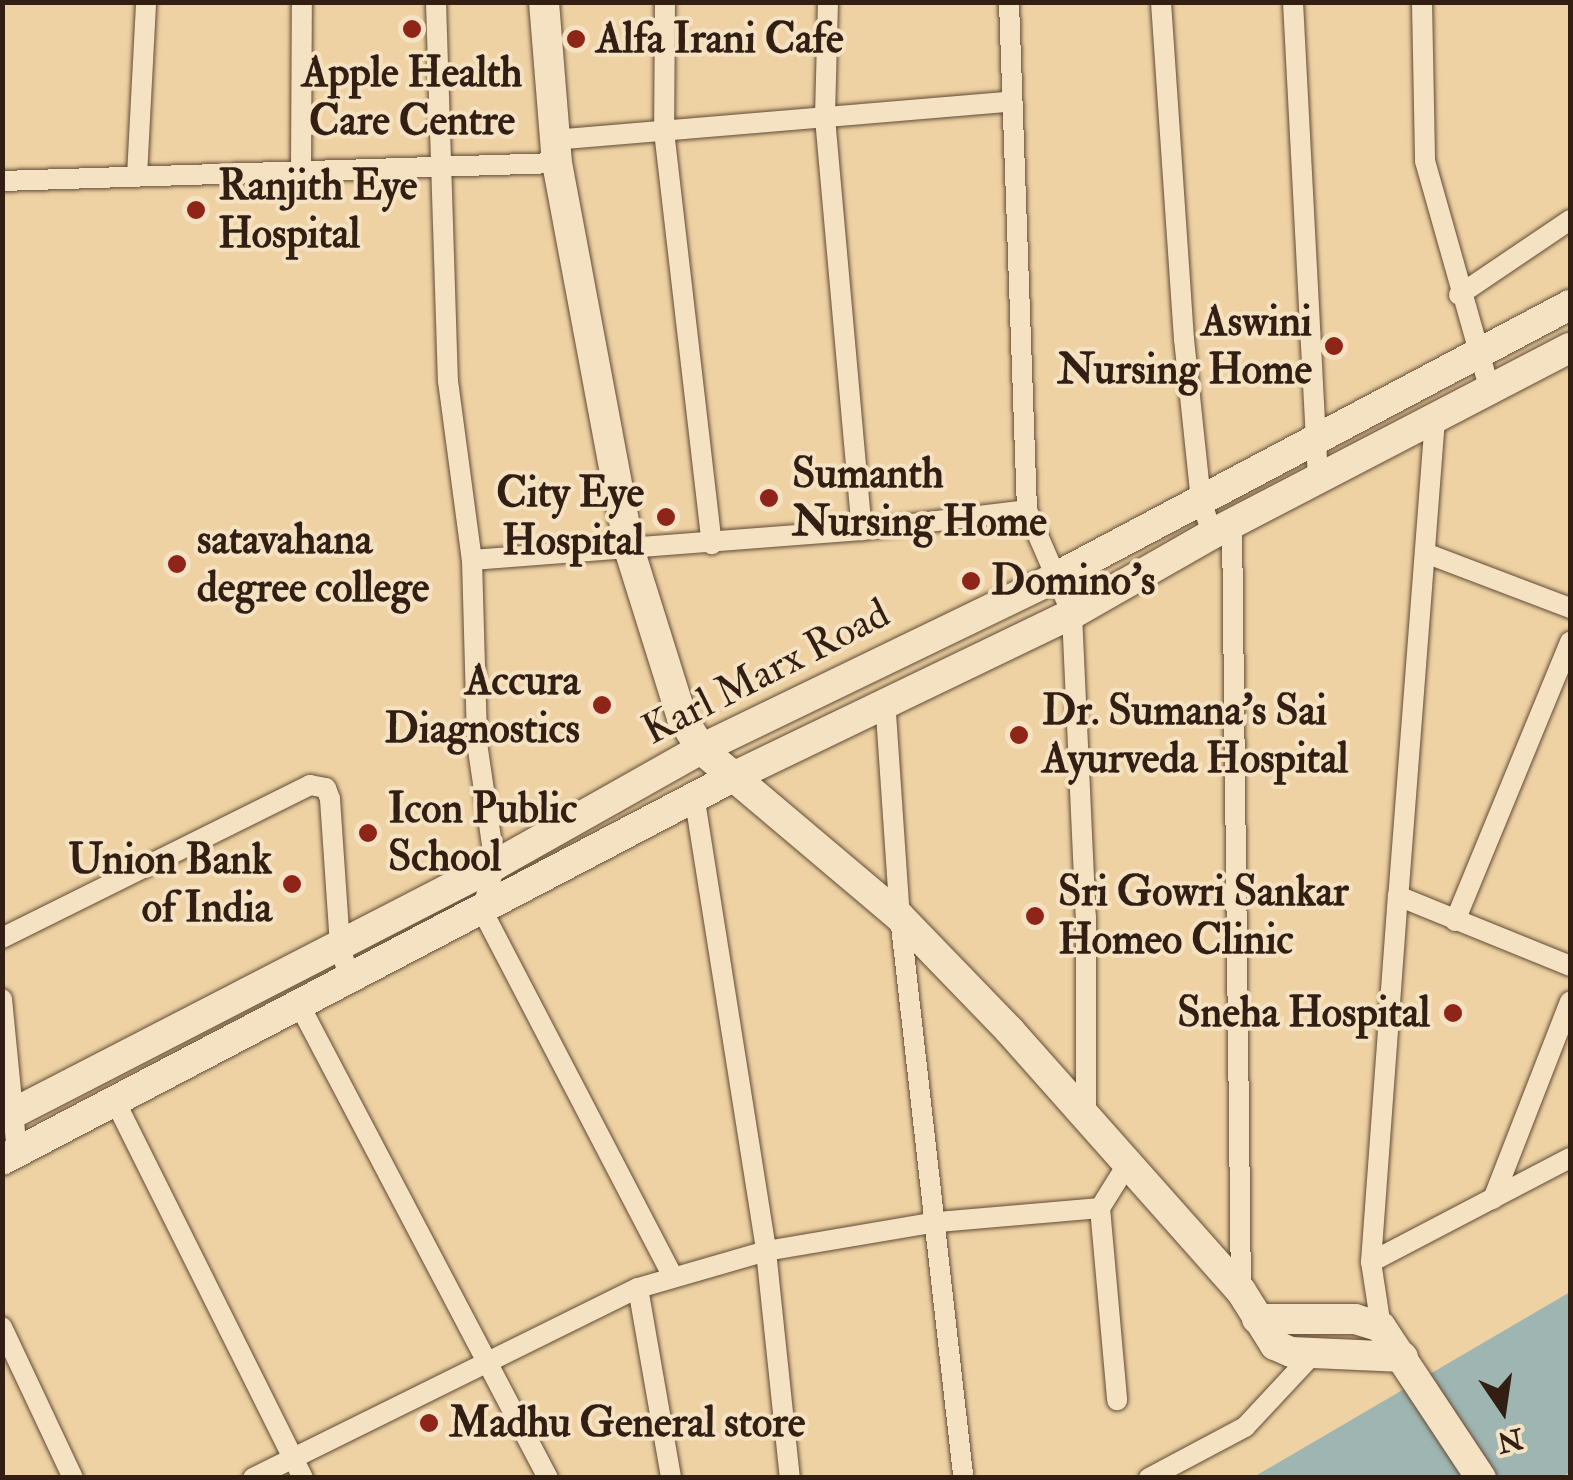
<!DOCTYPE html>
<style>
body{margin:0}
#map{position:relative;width:1573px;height:1480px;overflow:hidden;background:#eed2a3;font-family:"IM FELL Double Pica",serif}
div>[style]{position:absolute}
.water>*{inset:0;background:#9fb5b2}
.roads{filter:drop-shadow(0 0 2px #614b36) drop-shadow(0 0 2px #614b36)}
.street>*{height:20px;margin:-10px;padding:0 10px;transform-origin:10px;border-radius:10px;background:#f4e2c3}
.secondary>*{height:30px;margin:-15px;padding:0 15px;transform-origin:15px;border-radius:15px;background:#f4e2c3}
.dots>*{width:28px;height:28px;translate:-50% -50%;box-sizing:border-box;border:5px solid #f4e2c3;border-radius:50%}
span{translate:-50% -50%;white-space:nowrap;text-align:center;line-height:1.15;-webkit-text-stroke:8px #f4e2c3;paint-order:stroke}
.poi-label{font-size:42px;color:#321e12;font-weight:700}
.left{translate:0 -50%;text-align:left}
.right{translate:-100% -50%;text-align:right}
.street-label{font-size:42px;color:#321e12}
.frame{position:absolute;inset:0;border:5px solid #321e12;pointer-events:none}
.north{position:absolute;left:1453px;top:1360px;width:100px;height:100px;-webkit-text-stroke:8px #f4e2c3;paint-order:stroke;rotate:167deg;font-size:28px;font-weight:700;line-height:40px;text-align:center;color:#321e12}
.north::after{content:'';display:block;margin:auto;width:35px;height:45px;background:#321e12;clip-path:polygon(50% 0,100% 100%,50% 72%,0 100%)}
</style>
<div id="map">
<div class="water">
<div style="clip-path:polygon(1570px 1292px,1570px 1472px,1560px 1478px,1252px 1478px)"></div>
</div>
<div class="roads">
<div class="street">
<div style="left:436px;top:2px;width:379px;rotate:88.2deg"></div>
<div style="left:448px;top:381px;width:181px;rotate:82.4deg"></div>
<div style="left:472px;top:560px;width:183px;rotate:88.4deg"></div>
<div style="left:477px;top:743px;width:123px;rotate:81.6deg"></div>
<div style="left:495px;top:865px;width:47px;rotate:106.1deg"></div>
<div style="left:482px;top:910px;width:411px;rotate:62.5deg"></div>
<div style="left:665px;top:2px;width:129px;rotate:90.4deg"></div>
<div style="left:664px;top:131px;width:416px;rotate:83.4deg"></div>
<div style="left:828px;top:2px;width:116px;rotate:91.5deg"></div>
<div style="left:825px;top:118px;width:414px;rotate:84.9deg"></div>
<div style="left:862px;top:530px;width:166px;rotate:-6.9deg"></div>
<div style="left:1009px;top:2px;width:508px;rotate:87.97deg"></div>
<div style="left:1027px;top:510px;width:113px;rotate:66.6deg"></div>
<div style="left:1072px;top:614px;width:303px;rotate:87.4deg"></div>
<div style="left:1086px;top:917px;width:196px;rotate:90deg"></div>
<div style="left:1161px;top:2px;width:338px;rotate:86.1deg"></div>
<div style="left:1184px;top:339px;width:162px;rotate:84deg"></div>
<div style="left:1201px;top:500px;width:36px;rotate:72deg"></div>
<div style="left:1293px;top:2px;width:478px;rotate:87deg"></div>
<div style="left:1422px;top:2px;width:159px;rotate:88.9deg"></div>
<div style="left:1425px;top:161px;width:238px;rotate:74.2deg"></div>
<div style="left:554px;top:140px;width:458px;rotate:-4.8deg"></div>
<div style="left:301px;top:169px;width:167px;rotate:-89.7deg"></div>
<div style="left:137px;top:176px;width:174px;rotate:-87deg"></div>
<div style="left:2px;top:181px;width:555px;rotate:-1.86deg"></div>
<div style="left:1459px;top:295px;width:134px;rotate:-34deg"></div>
<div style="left:1435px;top:419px;width:478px;rotate:94.4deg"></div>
<div style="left:1398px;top:896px;width:186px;rotate:22.1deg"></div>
<div style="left:1232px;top:524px;width:767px;rotate:89.33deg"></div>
<div style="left:1428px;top:554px;width:152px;rotate:20.8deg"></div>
<div style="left:472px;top:560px;width:391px;rotate:-4.4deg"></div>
<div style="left:885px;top:699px;width:219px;rotate:86.1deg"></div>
<div style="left:900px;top:917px;width:561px;rotate:83.55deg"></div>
<div style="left:695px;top:801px;width:456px;rotate:81deg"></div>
<div style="left:766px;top:1251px;width:174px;rotate:-9.6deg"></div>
<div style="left:938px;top:1222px;width:163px;rotate:-4.9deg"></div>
<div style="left:1100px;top:1208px;width:57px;rotate:-58deg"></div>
<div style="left:1455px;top:921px;width:302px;rotate:-67.6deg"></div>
<div style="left:2px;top:938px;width:344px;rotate:-26.4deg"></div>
<div style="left:310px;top:785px;width:16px;rotate:11deg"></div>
<div style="left:326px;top:788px;width:12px;rotate:70deg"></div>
<div style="left:330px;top:799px;width:147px;rotate:86.1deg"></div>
<div style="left:340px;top:946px;width:35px;rotate:74deg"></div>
<div style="left:2px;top:999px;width:154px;rotate:84.4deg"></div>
<div style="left:300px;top:1006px;width:533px;rotate:62.28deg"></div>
<div style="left:116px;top:1103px;width:419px;rotate:63.5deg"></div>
<div style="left:1493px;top:1199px;width:212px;rotate:-68.7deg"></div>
<div style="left:1100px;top:1208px;width:193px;rotate:84.9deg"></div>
<div style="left:1371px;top:1262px;width:367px;rotate:-85.8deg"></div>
<div style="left:638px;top:1288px;width:193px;rotate:80.1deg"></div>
<div style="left:2px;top:1327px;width:167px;rotate:64.8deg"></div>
<div style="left:1381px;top:1327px;width:66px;rotate:-98.7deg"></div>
<div style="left:1371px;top:1262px;width:225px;rotate:-27.6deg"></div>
<div style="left:253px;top:1478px;width:429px;rotate:-26.3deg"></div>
<div style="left:638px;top:1288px;width:133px;rotate:-16.1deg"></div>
<div style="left:766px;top:1251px;width:228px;rotate:84deg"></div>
<div style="left:1149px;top:1478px;width:109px;rotate:-28deg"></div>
<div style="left:1245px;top:1427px;width:101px;rotate:-47deg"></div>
</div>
<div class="secondary">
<div style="left:544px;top:2px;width:162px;rotate:85.4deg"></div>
<div style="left:557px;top:163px;width:396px;rotate:79.4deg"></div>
<div style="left:630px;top:552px;width:174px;rotate:72.6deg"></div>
<div style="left:682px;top:718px;width:36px;rotate:58deg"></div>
<div style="left:701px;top:749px;width:260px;rotate:40.2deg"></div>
<div style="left:900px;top:917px;width:158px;rotate:46deg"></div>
<div style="left:1010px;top:1031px;width:348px;rotate:48.4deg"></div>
<div style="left:1241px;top:1291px;width:64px;rotate:57.8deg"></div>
<div style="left:1275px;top:1345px;width:17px;rotate:24deg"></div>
<div style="left:1291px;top:1352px;width:112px;rotate:2.6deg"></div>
<div style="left:2px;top:1119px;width:555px;rotate:-27.26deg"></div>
<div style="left:495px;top:865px;width:236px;rotate:-29.4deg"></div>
<div style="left:701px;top:749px;width:390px;rotate:-25.8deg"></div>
<div style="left:1052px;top:579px;width:586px;rotate:-27.88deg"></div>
<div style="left:2px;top:1160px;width:827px;rotate:-27.65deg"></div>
<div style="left:735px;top:776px;width:374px;rotate:-25.7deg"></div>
<div style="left:1072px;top:614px;width:161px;rotate:-29.7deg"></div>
<div style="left:1212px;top:534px;width:403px;rotate:-27.5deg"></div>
<div style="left:1257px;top:1319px;width:98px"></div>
<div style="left:1355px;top:1319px;width:27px;rotate:17deg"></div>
<div style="left:1381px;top:1327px;width:181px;rotate:56.5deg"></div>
</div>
</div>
<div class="dots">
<div style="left:412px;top:29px;background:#8f2418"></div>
<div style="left:576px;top:39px;background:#8f2418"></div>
<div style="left:196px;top:210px;background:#8f2418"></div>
<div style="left:1334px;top:346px;background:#8f2418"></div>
<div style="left:769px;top:498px;background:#8f2418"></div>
<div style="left:666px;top:517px;background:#8f2418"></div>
<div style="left:177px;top:564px;background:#8f2418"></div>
<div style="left:971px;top:581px;background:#8f2418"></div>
<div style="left:602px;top:705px;background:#8f2418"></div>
<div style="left:1019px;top:735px;background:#8f2418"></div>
<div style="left:368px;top:833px;background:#8f2418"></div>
<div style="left:292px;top:884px;background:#8f2418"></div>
<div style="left:1035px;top:916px;background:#8f2418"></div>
<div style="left:1453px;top:1013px;background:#8f2418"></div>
<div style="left:429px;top:1423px;background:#8f2418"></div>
</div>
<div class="poi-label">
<span class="left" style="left:596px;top:39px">Alfa Irani Cafe</span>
<span style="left:412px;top:97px">Apple Health<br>Care Centre</span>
<span class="left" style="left:218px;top:210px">Ranjith Eye<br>Hospital</span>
<span class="right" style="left:1312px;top:346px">Aswini<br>Nursing Home</span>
<span class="left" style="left:792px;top:498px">Sumanth<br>Nursing Home</span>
<span class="right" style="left:644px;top:517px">City Eye<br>Hospital</span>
<span class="left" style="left:197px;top:564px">satavahana<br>degree college</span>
<span class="left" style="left:991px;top:581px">Domino's</span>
<span class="right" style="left:580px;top:705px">Accura<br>Diagnostics</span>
<span class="left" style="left:1042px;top:735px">Dr. Sumana's Sai<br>Ayurveda Hospital</span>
<span class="left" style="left:388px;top:833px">Icon Public<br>School</span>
<span class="right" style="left:272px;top:884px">Union Bank<br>of India</span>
<span class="left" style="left:1058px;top:916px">Sri Gowri Sankar<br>Homeo Clinic</span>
<span class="right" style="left:1430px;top:1013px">Sneha Hospital</span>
<span class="left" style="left:449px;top:1423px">Madhu General store</span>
</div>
<div class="street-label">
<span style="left:766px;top:672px;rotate:-27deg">Karl Marx Road</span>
</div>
<div class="frame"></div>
<div class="north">N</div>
</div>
